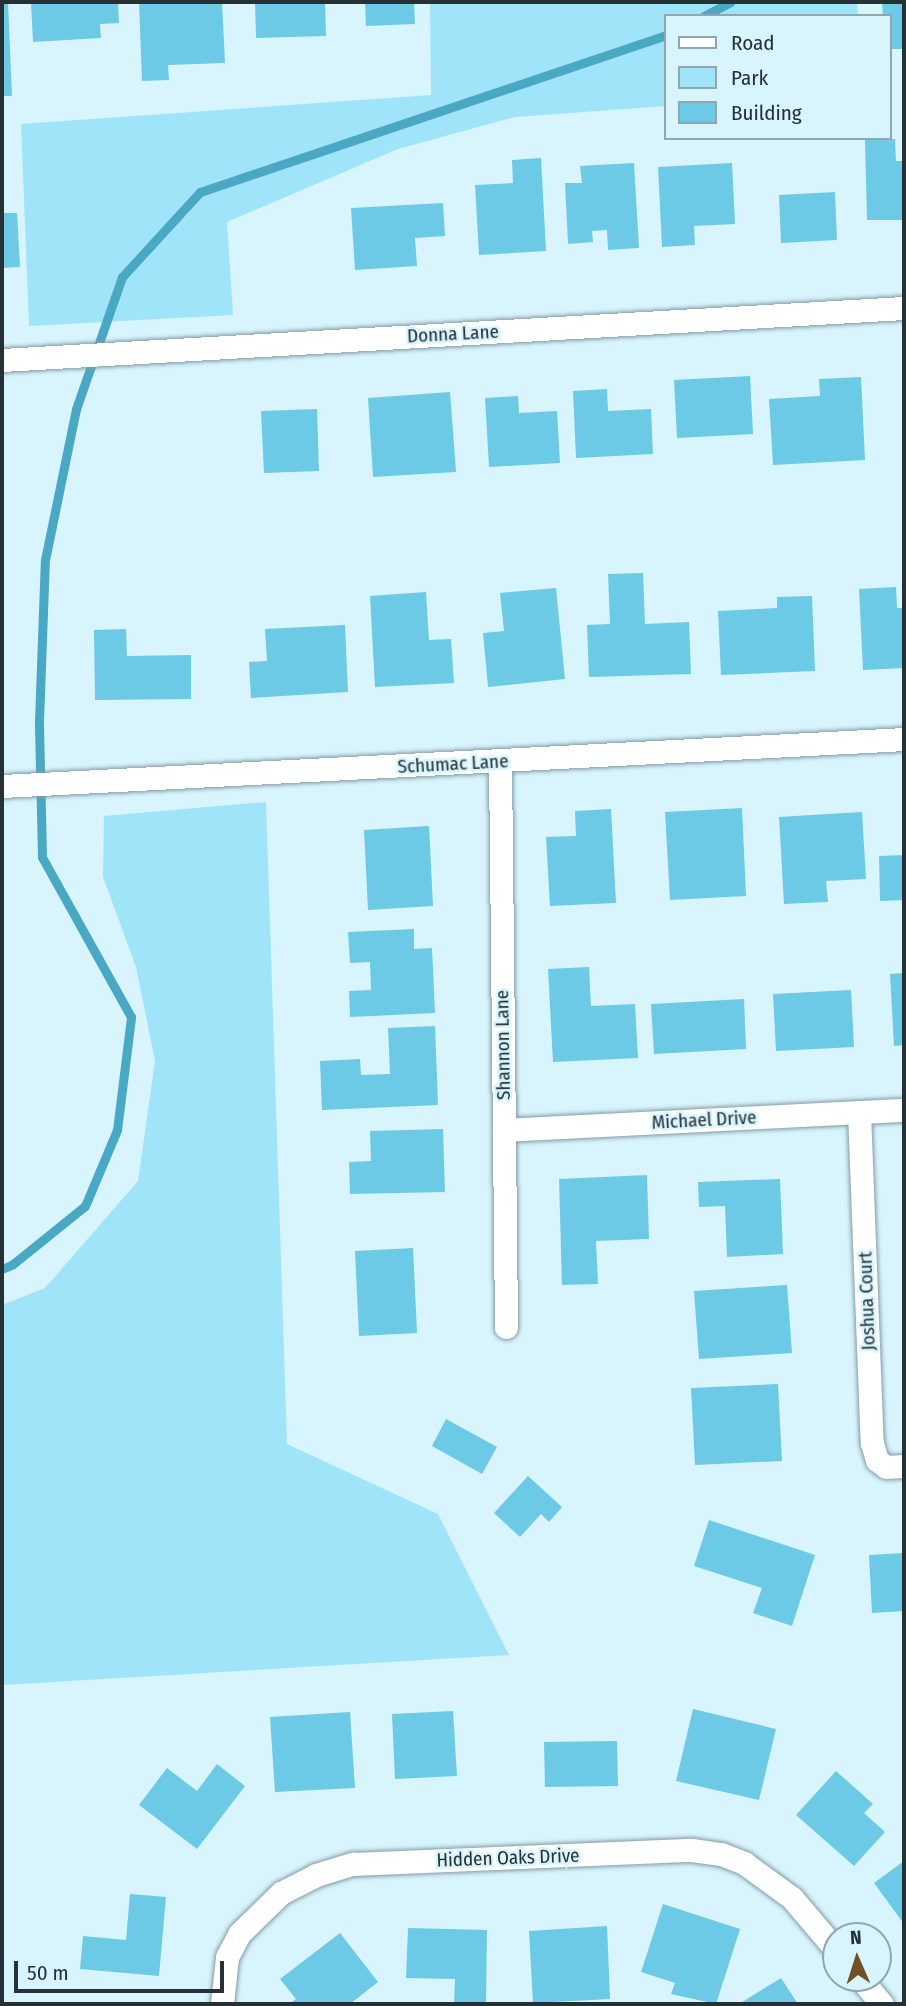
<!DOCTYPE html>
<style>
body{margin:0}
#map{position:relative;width:906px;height:2006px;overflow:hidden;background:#d8f4fd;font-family:"Fira Sans Condensed",sans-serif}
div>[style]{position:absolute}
.green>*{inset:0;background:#a0e4fa}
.stream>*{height:9px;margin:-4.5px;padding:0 4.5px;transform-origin:4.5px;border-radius:4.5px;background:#49a8c3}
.building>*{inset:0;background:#6ccae6}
.roads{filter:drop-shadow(0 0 2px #829ca5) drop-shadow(0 0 2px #829ca5)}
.street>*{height:23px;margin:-11.5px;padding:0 11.5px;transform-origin:11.5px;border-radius:11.5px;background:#fff}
span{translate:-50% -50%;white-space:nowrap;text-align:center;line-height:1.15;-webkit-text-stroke:5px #d8f4fd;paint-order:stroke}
.street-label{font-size:19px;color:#263135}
.frame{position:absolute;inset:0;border:4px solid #263135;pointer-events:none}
.legend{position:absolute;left:664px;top:14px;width:228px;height:126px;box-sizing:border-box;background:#d8f4fd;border:2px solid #91a6ad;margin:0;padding:9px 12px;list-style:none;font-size:21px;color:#263135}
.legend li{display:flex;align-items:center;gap:14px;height:35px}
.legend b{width:35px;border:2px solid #91a6ad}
.north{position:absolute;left:822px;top:1922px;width:70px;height:70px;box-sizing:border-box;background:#d8f4fd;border:2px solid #91a6ad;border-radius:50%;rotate:357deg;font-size:19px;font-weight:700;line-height:28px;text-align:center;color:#263135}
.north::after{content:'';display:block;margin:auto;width:24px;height:32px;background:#714f27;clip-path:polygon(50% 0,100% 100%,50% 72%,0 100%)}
.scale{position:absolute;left:14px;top:1961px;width:210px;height:32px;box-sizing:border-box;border:4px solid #263135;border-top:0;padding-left:9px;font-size:21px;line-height:24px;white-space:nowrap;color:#263135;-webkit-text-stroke:5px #d8f4fd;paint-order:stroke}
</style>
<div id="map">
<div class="green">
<div style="clip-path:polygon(430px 2px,857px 2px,858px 16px,666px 16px,666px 106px,515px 117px,398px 149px,227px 222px,233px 315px,29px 326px,21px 124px,431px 95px)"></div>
<div style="clip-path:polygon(266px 802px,287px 1444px,438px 1514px,509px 1655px,2px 1685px,2px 1305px,45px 1288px,138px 1181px,155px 1061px,136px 967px,103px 877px,104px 816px)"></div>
</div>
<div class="stream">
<div style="left:704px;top:16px;width:30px;rotate:-28deg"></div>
<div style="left:2px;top:1269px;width:12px;rotate:-24deg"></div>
<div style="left:13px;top:1264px;width:92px;rotate:-38.9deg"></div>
<div style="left:85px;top:1206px;width:82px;rotate:-67.2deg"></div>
<div style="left:117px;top:1130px;width:114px;rotate:-82.9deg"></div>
<div style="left:131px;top:1017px;width:183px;rotate:-119.1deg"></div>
<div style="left:42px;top:857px;width:136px;rotate:-91.3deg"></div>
<div style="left:39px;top:721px;width:161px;rotate:-87.9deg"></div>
<div style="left:45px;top:560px;width:154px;rotate:-78.4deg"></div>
<div style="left:76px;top:409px;width:140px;rotate:-70.8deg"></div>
<div style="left:122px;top:277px;width:115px;rotate:-47.5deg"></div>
<div style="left:200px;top:192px;width:492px;rotate:-18.6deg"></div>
</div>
<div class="building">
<div style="clip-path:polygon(2px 2px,8px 2px,12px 96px,2px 96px)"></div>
<div style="clip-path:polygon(31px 2px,118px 2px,119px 23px,100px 24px,101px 38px,33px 42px)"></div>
<div style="clip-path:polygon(139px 2px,222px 2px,225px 63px,168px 65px,169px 80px,142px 81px)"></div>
<div style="clip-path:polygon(255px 2px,325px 2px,326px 36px,256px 38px)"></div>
<div style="clip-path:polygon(365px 2px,414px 2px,415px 24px,366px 26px)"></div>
<div style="clip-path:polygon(882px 2px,904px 2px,904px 49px,890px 49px,890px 16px,883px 16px)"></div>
<div style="clip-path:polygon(895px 139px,896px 161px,904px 161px,904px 220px,867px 220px,865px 140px)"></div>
<div style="clip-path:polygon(541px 158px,546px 251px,479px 255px,475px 185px,513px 183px,512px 160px)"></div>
<div style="clip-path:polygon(634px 163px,639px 248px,608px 250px,607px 230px,592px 231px,593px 242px,568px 244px,565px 183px,582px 183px,580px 166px)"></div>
<div style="clip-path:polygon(732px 163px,735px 224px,694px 226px,695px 245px,662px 247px,658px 167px)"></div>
<div style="clip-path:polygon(835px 192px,837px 240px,781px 243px,779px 195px)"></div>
<div style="clip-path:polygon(443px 203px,445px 236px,415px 238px,417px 266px,355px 270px,351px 208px)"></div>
<div style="clip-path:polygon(2px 213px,17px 213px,20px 267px,2px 268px)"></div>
<div style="clip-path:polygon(750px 376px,753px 434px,677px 438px,674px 380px)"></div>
<div style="clip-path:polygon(861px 377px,865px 460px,773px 465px,769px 399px,820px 396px,819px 379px)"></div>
<div style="clip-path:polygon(607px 389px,608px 411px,651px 409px,653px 454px,576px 458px,573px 391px)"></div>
<div style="clip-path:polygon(450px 392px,456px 472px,373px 477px,368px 398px)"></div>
<div style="clip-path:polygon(518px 396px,519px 413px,557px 411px,560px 463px,489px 467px,485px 398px)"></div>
<div style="clip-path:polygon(317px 409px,319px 471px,264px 473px,261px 411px)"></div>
<div style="clip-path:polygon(643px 573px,645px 624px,689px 622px,691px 674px,589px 677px,587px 625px,610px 624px,608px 574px)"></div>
<div style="clip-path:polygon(896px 587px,897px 608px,904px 608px,904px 668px,863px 670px,859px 589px)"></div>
<div style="clip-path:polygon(556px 588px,565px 679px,488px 687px,483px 633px,504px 631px,500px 593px)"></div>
<div style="clip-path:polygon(426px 592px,429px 640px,451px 639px,454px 683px,375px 687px,370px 596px)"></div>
<div style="clip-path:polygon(812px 596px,815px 671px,721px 675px,718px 611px,777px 608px,777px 597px)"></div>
<div style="clip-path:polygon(345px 625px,348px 692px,251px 698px,249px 662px,267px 661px,265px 629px)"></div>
<div style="clip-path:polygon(126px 629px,127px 656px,191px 655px,191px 699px,95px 700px,94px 630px)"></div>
<div style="clip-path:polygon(742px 808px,746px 896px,670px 900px,665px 812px)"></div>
<div style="clip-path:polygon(611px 809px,616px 903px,550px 906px,546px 837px,576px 836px,575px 811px)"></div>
<div style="clip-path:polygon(862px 812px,866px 879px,826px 881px,828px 902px,784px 904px,779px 817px)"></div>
<div style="clip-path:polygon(429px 826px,433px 906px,368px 910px,364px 830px)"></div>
<div style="clip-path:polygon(904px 855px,904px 900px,880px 901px,879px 856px)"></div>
<div style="clip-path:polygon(414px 929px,414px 949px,432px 948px,435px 1013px,350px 1017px,349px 991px,371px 990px,370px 962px,350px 963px,348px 932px)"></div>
<div style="clip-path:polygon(589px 967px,591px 1006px,635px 1004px,638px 1058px,553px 1062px,548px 969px)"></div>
<div style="clip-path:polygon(904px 973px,904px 1045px,894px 1046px,890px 974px)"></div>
<div style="clip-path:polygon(851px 990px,854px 1047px,776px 1051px,773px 994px)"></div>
<div style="clip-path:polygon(744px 999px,746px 1049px,654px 1054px,651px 1004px)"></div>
<div style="clip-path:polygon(435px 1026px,438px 1105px,322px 1110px,320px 1061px,360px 1059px,361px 1075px,390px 1074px,388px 1028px)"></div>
<div style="clip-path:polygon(443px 1129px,445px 1192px,350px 1194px,349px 1162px,371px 1161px,370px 1131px)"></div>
<div style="clip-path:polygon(647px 1175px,649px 1239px,596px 1241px,598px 1284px,562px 1285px,559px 1179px)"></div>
<div style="clip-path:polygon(780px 1179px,783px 1254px,727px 1257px,725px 1206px,699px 1207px,698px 1182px)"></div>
<div style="clip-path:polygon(413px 1248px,417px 1333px,359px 1336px,355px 1251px)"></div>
<div style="clip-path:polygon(787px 1285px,792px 1353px,699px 1359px,694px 1291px)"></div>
<div style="clip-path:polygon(778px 1384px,782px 1461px,695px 1465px,691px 1388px)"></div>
<div style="clip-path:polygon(446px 1419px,497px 1447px,482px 1474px,432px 1446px)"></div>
<div style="clip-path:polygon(528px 1476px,562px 1507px,549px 1522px,541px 1514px,520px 1537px,494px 1513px)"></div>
<div style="clip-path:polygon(709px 1520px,815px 1555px,792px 1626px,753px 1613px,762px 1588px,694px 1566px)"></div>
<div style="clip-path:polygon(904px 1553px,904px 1611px,872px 1613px,869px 1555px)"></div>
<div style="clip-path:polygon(693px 1709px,776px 1729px,759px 1800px,676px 1781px)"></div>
<div style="clip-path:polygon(453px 1711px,457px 1776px,395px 1779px,392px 1714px)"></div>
<div style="clip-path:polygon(350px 1712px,355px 1788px,275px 1792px,270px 1717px)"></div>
<div style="clip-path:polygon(617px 1741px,618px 1786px,545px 1787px,544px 1742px)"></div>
<div style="clip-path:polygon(217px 1764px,245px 1786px,197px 1849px,139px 1805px,167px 1768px,197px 1791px)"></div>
<div style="clip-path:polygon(836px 1771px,873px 1804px,864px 1813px,885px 1832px,854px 1866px,796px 1815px)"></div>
<div style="clip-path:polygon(904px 1861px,904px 1924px,874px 1883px)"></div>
<div style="clip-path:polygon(130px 1894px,166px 1897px,159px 1976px,80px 1969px,83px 1936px,126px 1940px)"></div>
<div style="clip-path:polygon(663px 1904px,740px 1929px,716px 2004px,671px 1994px,675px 1983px,641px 1972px)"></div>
<div style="clip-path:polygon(607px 1926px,610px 1999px,533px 2003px,529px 1931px)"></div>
<div style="clip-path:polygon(408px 1928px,487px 1930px,486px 2004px,454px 2004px,455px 1979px,406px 1978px)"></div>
<div style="clip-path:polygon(340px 1933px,378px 1982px,350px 2004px,289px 2004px,296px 1999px,280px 1979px)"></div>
<div style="clip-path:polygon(781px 1978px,798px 2004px,739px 2004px)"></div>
</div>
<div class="roads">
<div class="street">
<div style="left:2px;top:360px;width:903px;rotate:-3.3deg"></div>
<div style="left:500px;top:762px;width:565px;rotate:89.39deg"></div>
<div style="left:2px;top:786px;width:903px;rotate:-2.98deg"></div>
<div style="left:859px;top:1112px;width:331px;rotate:87.8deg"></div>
<div style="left:872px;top:1443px;width:18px;rotate:74deg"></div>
<div style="left:877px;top:1460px;width:11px;rotate:38deg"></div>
<div style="left:886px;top:1467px;width:18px;rotate:-3deg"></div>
<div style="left:504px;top:1130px;width:400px;rotate:-2.9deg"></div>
<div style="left:860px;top:1978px;width:34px;rotate:50deg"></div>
<div style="left:222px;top:2004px;width:47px;rotate:-83.9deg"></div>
<div style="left:227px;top:1957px;width:26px;rotate:-62deg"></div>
<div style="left:239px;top:1934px;width:59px;rotate:-44.3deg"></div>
<div style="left:281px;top:1893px;width:39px;rotate:-27deg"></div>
<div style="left:316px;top:1875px;width:39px;rotate:-17deg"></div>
<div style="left:353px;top:1864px;width:339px;rotate:-2.4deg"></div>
<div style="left:692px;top:1850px;width:29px;rotate:8deg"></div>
<div style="left:721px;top:1854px;width:25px;rotate:21deg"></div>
<div style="left:744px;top:1863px;width:59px;rotate:36.1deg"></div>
<div style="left:792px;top:1898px;width:68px;rotate:49.8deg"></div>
</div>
</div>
<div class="street-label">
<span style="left:453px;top:334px;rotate:-3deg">Donna Lane</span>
<span style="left:453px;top:764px;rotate:-3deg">Schumac Lane</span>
<span style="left:503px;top:1045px;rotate:-91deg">Shannon Lane</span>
<span style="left:704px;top:1120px;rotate:-3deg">Michael Drive</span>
<span style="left:867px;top:1301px;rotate:-92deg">Joshua Court</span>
<span style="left:508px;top:1858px;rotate:-2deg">Hidden Oaks Drive</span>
</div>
<div class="frame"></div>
<ul class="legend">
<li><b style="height:9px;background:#fff"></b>Road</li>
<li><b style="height:19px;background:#a0e4fa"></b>Park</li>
<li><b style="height:19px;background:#6ccae6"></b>Building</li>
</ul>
<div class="north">N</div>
<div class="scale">50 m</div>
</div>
